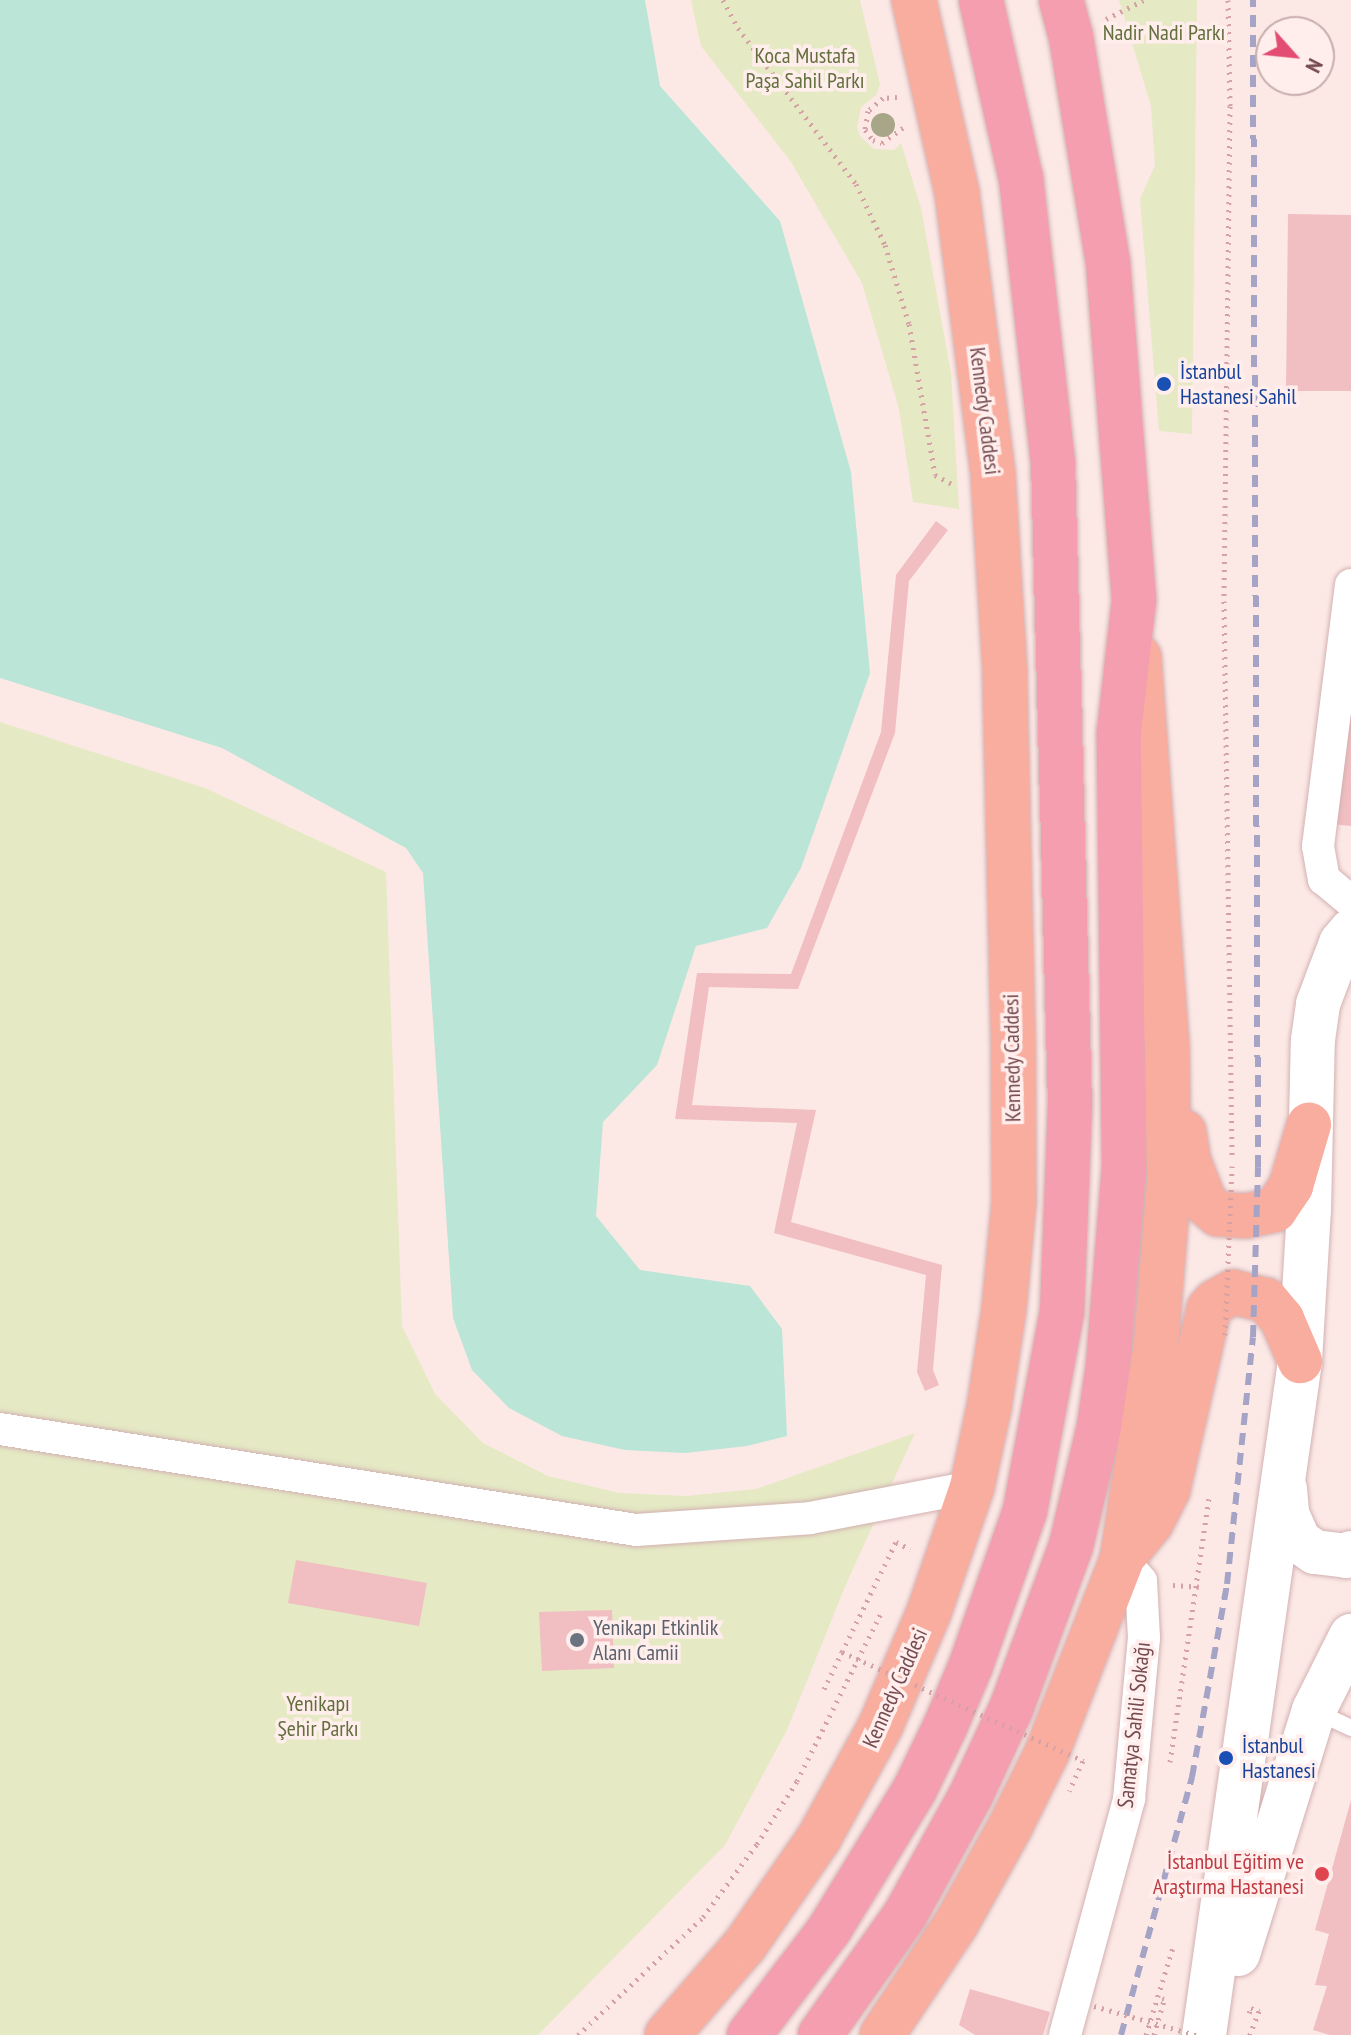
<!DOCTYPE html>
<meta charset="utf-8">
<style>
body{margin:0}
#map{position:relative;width:1351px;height:2035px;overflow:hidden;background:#fce9e6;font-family:"PT Sans Narrow",sans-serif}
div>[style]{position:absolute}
.green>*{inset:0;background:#e5e9c4}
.water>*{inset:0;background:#bae5d7}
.building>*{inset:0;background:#f1bec2}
.path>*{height:5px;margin-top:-2.5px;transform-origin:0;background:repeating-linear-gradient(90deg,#d6a1a5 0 2px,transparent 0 8px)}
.roads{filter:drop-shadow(0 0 2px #d3b1b2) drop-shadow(0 0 2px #d3b1b2)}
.lane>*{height:16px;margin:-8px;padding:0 8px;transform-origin:8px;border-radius:8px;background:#fff}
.street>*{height:32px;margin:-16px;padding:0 16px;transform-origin:16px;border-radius:16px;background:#fff}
.secondary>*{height:44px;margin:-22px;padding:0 22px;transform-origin:22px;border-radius:22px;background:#fff}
.primary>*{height:44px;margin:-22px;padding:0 22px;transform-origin:22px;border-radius:22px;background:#f9ad9f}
.highway>*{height:44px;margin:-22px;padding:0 22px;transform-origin:22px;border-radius:22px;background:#f59eb0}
.rail>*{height:6px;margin-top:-3px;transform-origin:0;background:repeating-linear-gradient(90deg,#a6a4c6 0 12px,transparent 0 20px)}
.path-bridge>*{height:5px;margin-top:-2.5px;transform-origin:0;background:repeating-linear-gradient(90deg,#d6a1a5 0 2px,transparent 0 8px)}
.trees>*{width:24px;height:24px;margin:-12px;border-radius:50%;background:#a8a689}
.dots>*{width:22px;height:22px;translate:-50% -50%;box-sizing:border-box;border:4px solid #ffeeec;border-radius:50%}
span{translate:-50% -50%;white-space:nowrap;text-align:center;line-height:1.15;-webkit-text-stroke:7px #ffeeec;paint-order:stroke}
.park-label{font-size:22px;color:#636f3d}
.transit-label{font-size:22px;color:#164399}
.left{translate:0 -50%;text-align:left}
.street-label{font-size:22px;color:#754b50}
.worship-label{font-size:22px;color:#5b616d}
.health-label{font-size:22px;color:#be3a42}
.right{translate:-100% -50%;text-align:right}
.north{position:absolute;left:1255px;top:16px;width:80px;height:80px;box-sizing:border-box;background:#ffeeec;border:2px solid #c8adae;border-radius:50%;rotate:117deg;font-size:22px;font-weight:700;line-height:32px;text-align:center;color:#754b50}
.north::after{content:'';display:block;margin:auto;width:28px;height:36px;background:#e44d73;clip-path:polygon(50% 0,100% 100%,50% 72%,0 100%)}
</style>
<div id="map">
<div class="green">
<div style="clip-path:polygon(691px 0,860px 0,880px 84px,876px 95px,861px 107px,857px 127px,860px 136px,874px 149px,894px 150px,901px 143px,921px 208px,951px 373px,959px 509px,913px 502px,899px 409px,862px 283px,791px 162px,701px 46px)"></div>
<div style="clip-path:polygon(1119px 0,1197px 0,1192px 434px,1159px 431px,1140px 199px,1155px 165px,1151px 106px)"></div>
<div style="clip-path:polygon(0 722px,205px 788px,386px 872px,402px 1326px,435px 1394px,483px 1443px,548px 1476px,619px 1493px,686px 1496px,756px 1489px,915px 1433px,847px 1582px,787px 1730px,725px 1845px,538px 2035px,0 2035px)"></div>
</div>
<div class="water">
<div style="clip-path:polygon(0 0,645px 0,660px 86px,780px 221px,851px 472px,870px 673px,801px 868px,767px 928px,696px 946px,657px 1065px,603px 1122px,596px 1216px,640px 1270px,750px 1286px,782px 1329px,787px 1436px,747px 1446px,685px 1453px,625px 1450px,562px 1436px,509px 1408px,472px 1370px,453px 1318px,423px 873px,406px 848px,222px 748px,0 678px)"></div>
</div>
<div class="building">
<div style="clip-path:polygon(1288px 214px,1351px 215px,1351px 391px,1286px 391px)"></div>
<div style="clip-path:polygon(936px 521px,948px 530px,909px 581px,895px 733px,798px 989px,709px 987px,692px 1105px,816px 1110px,791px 1222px,942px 1265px,933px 1370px,939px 1385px,925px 1391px,917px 1372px,926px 1275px,774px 1233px,797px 1123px,675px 1119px,697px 973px,791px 974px,881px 732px,896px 575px)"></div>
<div style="clip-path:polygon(1351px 646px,1351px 826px,1321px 823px)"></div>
<div style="clip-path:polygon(296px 1560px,427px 1583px,419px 1626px,288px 1603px)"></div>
<div style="clip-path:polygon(612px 1610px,614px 1668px,542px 1671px,539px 1612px)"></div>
<div style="clip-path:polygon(1351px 1800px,1351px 2035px,1330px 2035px,1313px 2030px,1327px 1986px,1315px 1985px,1329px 1934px,1315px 1930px)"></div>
<div style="clip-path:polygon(970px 1989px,1050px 2012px,1043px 2035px,975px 2035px,959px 2025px)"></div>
</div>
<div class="path">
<div style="left:723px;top:0;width:32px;rotate:62deg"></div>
<div style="left:738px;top:28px;width:196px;rotate:52.9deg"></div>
<div style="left:856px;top:184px;width:68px;rotate:64.6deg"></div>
<div style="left:885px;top:245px;width:83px;rotate:73.1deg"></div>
<div style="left:909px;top:324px;width:153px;rotate:80.2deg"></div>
<div style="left:935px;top:475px;width:21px;rotate:28deg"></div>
<div style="left:1228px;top:0;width:106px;rotate:88.9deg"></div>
<div style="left:1230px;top:106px;width:495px;rotate:90.7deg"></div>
<div style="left:1224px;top:601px;width:554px;rotate:89.17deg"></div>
<div style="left:1106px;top:19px;width:42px;rotate:-26.6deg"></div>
<div style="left:897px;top:97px;width:14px;rotate:176deg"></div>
<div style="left:883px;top:98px;width:20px;rotate:139deg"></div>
<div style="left:868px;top:111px;width:19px;rotate:99deg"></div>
<div style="left:865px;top:130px;width:13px;rotate:51deg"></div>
<div style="left:873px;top:140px;width:9px;rotate:18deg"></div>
<div style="left:882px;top:143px;width:26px;rotate:-36deg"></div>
<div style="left:1173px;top:1585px;width:26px;rotate:4deg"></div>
<div style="left:842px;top:1652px;width:123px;rotate:-63.9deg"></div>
<div style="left:896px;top:1542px;width:16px;rotate:27deg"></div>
<div style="left:1170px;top:1762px;width:266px;rotate:-81.6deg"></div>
<div style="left:1249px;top:2013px;width:5px;rotate:-68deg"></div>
<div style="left:1251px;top:2008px;width:9px;rotate:21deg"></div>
<div style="left:1259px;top:2011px;width:26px;rotate:111deg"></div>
<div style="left:578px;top:2035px;width:172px;rotate:-43.3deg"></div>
<div style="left:703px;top:1917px;width:91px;rotate:-53.5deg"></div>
<div style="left:757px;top:1844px;width:75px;rotate:-57.6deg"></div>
<div style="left:797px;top:1781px;width:186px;rotate:-63.4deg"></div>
<div style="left:1146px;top:2035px;width:92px;rotate:-72.9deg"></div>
<div style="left:1154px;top:2035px;width:37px;rotate:-74deg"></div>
<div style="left:1164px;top:1999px;width:6px;rotate:-162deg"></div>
</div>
<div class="roads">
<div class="lane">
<div style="left:1315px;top:1711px;width:40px;rotate:25deg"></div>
</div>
<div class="street">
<div style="left:1351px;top:585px;width:263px;rotate:97.2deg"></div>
<div style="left:1318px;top:846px;width:34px;rotate:80deg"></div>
<div style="left:1324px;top:879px;width:35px;rotate:40deg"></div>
<div style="left:0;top:1429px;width:644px;rotate:9.02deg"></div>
<div style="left:636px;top:1530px;width:174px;rotate:-3.9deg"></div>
<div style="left:810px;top:1518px;width:165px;rotate:-10.8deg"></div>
<div style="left:1065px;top:2035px;width:245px;rotate:-74.8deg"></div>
<div style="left:1129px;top:1799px;width:162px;rotate:-84.7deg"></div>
<div style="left:1144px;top:1638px;width:57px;rotate:-93deg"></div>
<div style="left:1141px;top:1581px;width:29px;rotate:-131deg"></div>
</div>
<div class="secondary">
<div style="left:1285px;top:1489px;width:25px;rotate:85deg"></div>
<div style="left:1287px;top:1514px;width:30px;rotate:66deg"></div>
<div style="left:1299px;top:1541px;width:19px;rotate:35deg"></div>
<div style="left:1315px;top:1552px;width:31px;rotate:7deg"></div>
<div style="left:1346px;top:1556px;width:6px;rotate:-31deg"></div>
<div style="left:1238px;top:1954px;width:256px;rotate:-72.7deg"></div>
<div style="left:1314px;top:1710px;width:83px;rotate:-63.4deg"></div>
<div style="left:1204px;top:2035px;width:681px;rotate:-81.89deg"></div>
<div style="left:1300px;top:1361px;width:151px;rotate:-86.6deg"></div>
<div style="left:1309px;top:1210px;width:170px;rotate:-88.7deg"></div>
<div style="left:1313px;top:1040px;width:36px;rotate:-82deg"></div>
<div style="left:1318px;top:1004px;width:65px;rotate:-69.3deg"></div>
<div style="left:1341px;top:943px;width:16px;rotate:-50deg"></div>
</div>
<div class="primary">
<div style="left:1184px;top:1132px;width:30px;rotate:81deg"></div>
<div style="left:1189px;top:1162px;width:44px;rotate:68.7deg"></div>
<div style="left:1205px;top:1203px;width:17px;rotate:40deg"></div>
<div style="left:1218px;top:1214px;width:28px;rotate:4deg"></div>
<div style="left:1246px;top:1216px;width:30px;rotate:-12deg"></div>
<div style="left:1275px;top:1210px;width:29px;rotate:-56deg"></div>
<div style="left:1291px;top:1186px;width:64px;rotate:-73.6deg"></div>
<div style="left:1129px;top:1550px;width:35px;rotate:-51deg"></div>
<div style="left:1151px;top:1523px;width:38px;rotate:-63deg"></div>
<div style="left:1168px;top:1489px;width:185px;rotate:-77.2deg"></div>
<div style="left:1209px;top:1309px;width:9px;rotate:-49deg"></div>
<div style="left:1215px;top:1302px;width:21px;rotate:-29deg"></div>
<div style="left:1233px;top:1292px;width:34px;rotate:14deg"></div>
<div style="left:1266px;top:1300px;width:25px;rotate:50deg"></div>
<div style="left:1282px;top:1319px;width:46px;rotate:66.8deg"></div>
<div style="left:667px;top:2035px;width:119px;rotate:-49.1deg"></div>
<div style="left:745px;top:1945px;width:130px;rotate:-55.3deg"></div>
<div style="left:819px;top:1838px;width:127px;rotate:-61.2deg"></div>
<div style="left:880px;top:1727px;width:125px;rotate:-66.9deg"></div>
<div style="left:929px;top:1612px;width:132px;rotate:-71deg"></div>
<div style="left:972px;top:1487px;width:81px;rotate:-77.9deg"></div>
<div style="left:989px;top:1408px;width:100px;rotate:-81.4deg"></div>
<div style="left:1004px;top:1309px;width:108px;rotate:-84.7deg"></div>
<div style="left:1014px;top:1201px;width:164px;rotate:-90.3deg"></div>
<div style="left:1013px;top:1037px;width:365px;rotate:-91.3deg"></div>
<div style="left:1005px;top:672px;width:198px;rotate:-93.5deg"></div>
<div style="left:993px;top:474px;width:283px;rotate:-97.3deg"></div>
<div style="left:957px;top:193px;width:198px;rotate:-102.6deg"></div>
<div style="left:882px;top:2035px;width:133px;rotate:-56.3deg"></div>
<div style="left:956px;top:1924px;width:111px;rotate:-60.9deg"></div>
<div style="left:1010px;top:1827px;width:86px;rotate:-63.7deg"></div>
<div style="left:1048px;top:1750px;width:205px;rotate:-68.8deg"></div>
<div style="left:1122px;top:1559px;width:218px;rotate:-81deg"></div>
<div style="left:1156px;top:1344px;width:164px;rotate:-85.4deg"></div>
<div style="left:1169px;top:1181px;width:135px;rotate:-90.8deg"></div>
<div style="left:1167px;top:1046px;width:390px;rotate:-94.1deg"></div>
</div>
<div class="highway">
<div style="left:749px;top:2035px;width:132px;rotate:-52.7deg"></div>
<div style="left:829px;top:1930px;width:165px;rotate:-58.6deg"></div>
<div style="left:915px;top:1789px;width:69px;rotate:-64.2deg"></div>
<div style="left:945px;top:1727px;width:67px;rotate:-67.2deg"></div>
<div style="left:971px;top:1665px;width:163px;rotate:-70.7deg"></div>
<div style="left:1025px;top:1511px;width:202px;rotate:-79.5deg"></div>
<div style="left:1062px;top:1312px;width:206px;rotate:-87.8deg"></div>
<div style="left:1070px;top:1106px;width:643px;rotate:-91.51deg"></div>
<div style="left:1053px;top:463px;width:286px;rotate:-96.4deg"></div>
<div style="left:1021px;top:179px;width:183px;rotate:-102.6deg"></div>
<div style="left:820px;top:2035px;width:147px;rotate:-54.7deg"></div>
<div style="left:905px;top:1915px;width:137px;rotate:-61.2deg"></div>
<div style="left:971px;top:1795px;width:95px;rotate:-65.1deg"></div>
<div style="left:1011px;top:1709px;width:174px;rotate:-69.8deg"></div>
<div style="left:1071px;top:1546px;width:122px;rotate:-76.8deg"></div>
<div style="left:1099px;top:1427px;width:63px;rotate:-81.7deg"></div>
<div style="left:1108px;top:1365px;width:201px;rotate:-85.4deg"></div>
<div style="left:1124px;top:1165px;width:433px;rotate:-90.7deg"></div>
<div style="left:1119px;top:732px;width:133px;rotate:-83.5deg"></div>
<div style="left:1134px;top:600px;width:338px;rotate:-94.4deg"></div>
<div style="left:1108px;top:263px;width:229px;rotate:-99.3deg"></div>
<div style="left:1071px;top:37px;width:38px;rotate:-105deg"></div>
</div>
</div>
<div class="rail">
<div style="left:1121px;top:2035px;width:268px;rotate:-74.6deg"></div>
<div style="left:1192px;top:1777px;width:196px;rotate:-79.7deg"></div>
<div style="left:1227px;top:1584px;width:248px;rotate:-84deg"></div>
<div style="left:1253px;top:1337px;width:170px;rotate:-88.3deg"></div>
<div style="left:1258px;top:1167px;width:1167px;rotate:-90.25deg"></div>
</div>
<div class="path-bridge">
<div style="left:1225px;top:1335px;width:169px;rotate:-87.6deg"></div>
<div style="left:824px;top:1689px;width:41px;rotate:-64.1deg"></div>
<div style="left:842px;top:1652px;width:265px;rotate:24.3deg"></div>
<div style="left:1083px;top:1761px;width:33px;rotate:115deg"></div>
<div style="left:1094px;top:2006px;width:106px;rotate:15.9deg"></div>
</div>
<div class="trees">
<div style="left:883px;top:125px"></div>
</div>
<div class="dots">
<div style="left:1164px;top:384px;background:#1a4fb4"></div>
<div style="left:577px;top:1640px;background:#6b7280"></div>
<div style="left:1226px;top:1758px;background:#1a4fb4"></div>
<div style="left:1322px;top:1874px;background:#e0444e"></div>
</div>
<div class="park-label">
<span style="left:1164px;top:33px">Nadir Nadi Parkı</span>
<span style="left:805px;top:68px">Koca Mustafa<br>Paşa Sahil Parkı</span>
<span style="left:318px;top:1716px">Yenikapı<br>Şehir Parkı</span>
</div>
<div class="transit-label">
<span class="left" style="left:1180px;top:384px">İstanbul<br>Hastanesi Sahil</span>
<span class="left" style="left:1242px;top:1758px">İstanbul<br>Hastanesi</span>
</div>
<div class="street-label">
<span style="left:985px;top:411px;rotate:83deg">Kennedy Caddesi</span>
<span style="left:1012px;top:1058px;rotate:-91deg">Kennedy Caddesi</span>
<span style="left:895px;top:1688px;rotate:-66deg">Kennedy Caddesi</span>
<span style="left:1134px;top:1725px;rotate:-84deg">Samatya Sahili Sokağı</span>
</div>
<div class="worship-label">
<span class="left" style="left:593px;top:1640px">Yenikapı Etkinlik<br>Alanı Camii</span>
</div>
<div class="health-label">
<span class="right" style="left:1304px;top:1874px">İstanbul Eğitim ve<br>Araştırma Hastanesi</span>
</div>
<div class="north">N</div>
</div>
